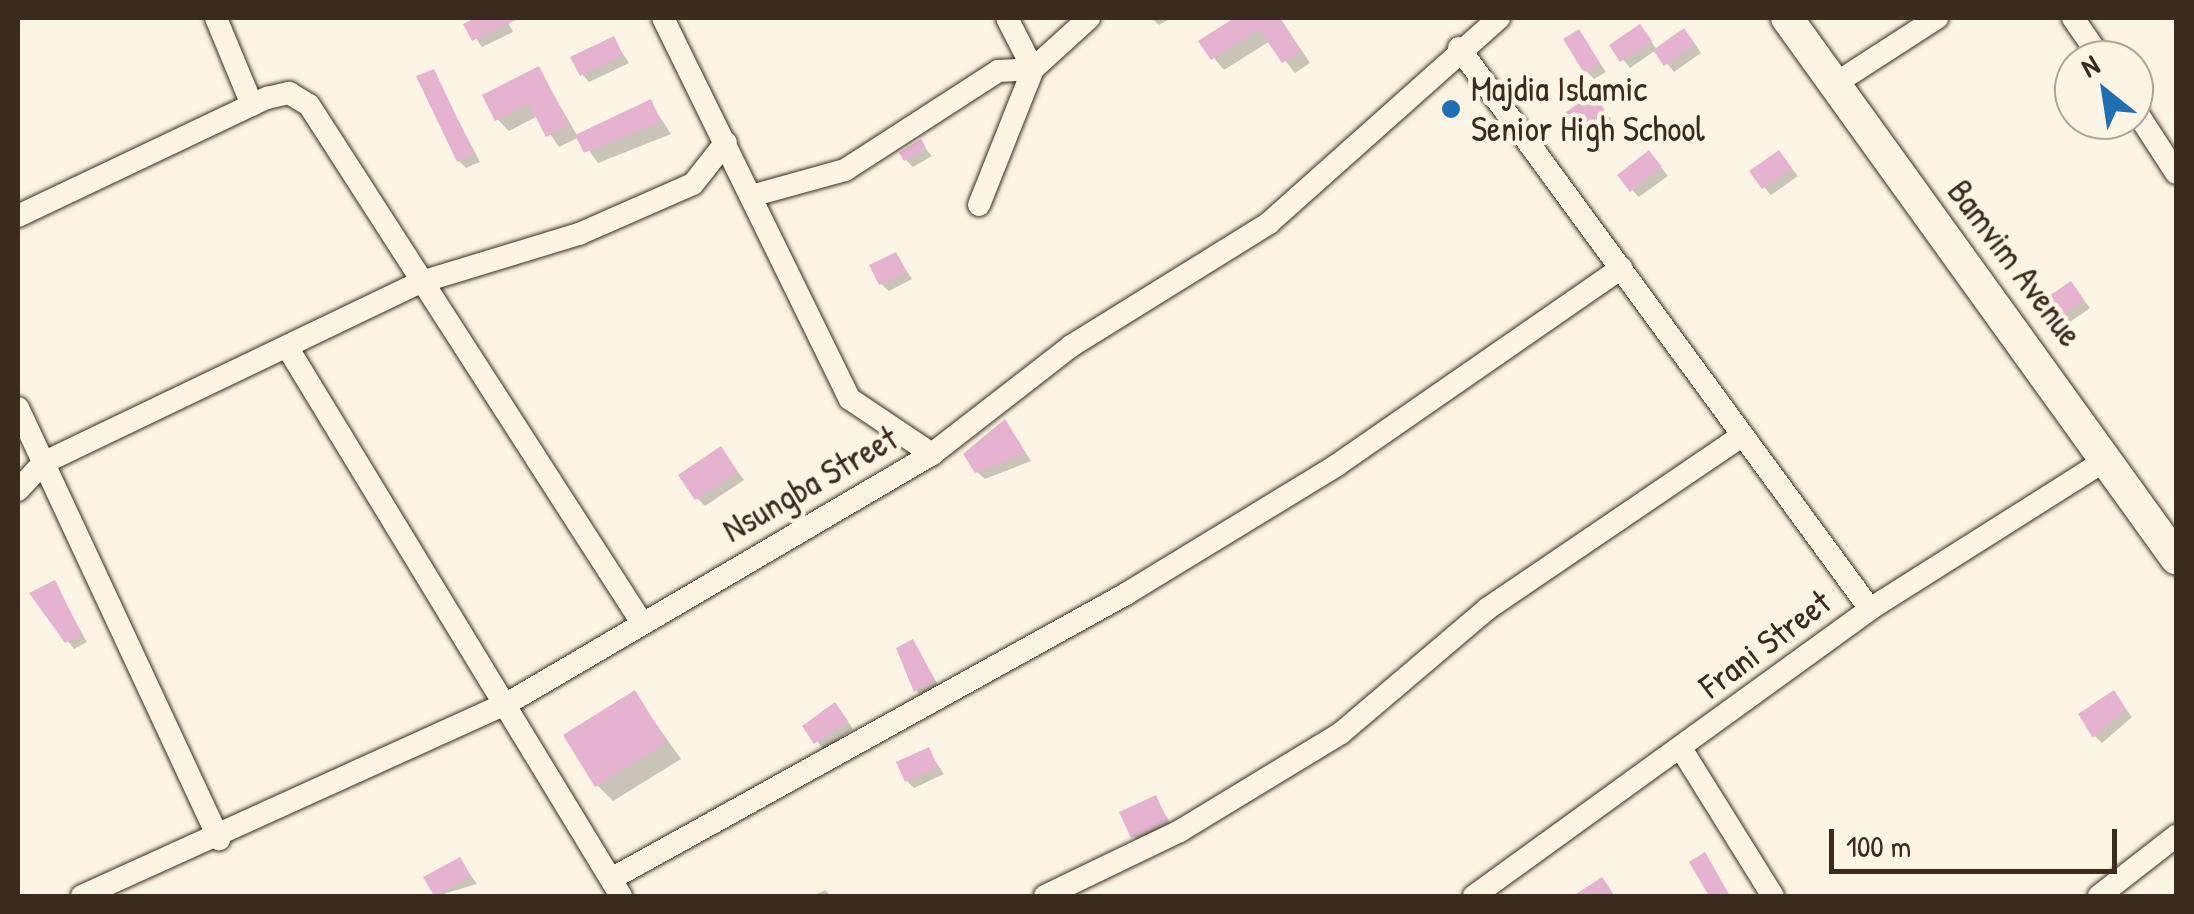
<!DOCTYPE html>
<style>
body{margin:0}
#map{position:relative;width:2194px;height:914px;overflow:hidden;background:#fcf5e5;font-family:"Patrick Hand",sans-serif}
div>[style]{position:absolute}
.shadow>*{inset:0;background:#0003}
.building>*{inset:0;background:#e5b2d0}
.roads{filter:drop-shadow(0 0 2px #3b2a1e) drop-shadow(0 0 2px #3b2a1e)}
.street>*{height:22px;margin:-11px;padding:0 11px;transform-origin:11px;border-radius:11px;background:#fcf5e5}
.secondary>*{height:32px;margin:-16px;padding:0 16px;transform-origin:16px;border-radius:16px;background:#fcf5e5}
.dots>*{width:28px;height:28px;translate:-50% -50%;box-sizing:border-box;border:5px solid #fcf5e5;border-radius:50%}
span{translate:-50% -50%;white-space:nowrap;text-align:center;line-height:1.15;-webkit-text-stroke:9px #fcf5e5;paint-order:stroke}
.poi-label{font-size:35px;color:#3b2a1e}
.left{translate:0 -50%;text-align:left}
.street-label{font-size:35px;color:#3b2a1e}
.frame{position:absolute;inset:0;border:20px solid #3b2a1e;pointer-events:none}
.north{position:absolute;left:2054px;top:40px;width:100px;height:100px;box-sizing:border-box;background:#fcf5e5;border:2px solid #afa495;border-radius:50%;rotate:330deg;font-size:28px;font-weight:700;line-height:40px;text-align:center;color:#3b2a1e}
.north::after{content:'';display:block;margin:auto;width:35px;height:45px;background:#1f6fb2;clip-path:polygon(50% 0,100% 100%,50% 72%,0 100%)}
.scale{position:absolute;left:1829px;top:829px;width:288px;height:45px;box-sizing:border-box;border:5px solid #3b2a1e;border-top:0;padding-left:12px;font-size:30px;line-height:35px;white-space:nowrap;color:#3b2a1e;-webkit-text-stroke:8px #fcf5e5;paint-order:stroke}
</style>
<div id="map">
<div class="shadow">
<div style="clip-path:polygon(481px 18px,506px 18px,513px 32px,482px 47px,467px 25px)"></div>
<div style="clip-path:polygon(1151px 18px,1171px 18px,1159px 25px)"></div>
<div style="clip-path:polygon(1239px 18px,1280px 18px,1310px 63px,1295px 73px,1270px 41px,1224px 70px,1201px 42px)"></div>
<div style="clip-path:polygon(1579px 32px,1606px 72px,1594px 79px,1586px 71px)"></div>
<div style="clip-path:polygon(1647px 35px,1657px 50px,1691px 38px,1701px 53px,1674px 72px,1656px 50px,1630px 68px,1613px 46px)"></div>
<div style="clip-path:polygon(613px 39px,629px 63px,589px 82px,582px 74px)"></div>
<div style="clip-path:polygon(539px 69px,578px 137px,650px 102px,671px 134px,598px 163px,579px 137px,559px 147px,538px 116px,509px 131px,497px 119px)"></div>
<div style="clip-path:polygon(433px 72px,480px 162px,466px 168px,459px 161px)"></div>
<div style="clip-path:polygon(1599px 104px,1611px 119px,1584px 140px,1576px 132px)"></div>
<div style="clip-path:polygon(920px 142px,932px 156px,913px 167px,906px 160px)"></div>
<div style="clip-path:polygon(1779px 153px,1798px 176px,1771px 195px,1764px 187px)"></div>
<div style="clip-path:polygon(1656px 161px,1668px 176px,1639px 197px,1632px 190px)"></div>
<div style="clip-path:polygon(896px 255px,912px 279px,889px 291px,881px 284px)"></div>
<div style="clip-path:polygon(2071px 284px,2090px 308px,2060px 329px,2052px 321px)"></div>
<div style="clip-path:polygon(1005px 422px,1031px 461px,985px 479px,977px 472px)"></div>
<div style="clip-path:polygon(721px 449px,744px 480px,705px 506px,697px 498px)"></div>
<div style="clip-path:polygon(54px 583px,87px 642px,74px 649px,32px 594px)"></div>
<div style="clip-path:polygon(912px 642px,940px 688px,923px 698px,916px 690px)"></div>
<div style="clip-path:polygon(2114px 693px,2132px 717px,2102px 743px,2095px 736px)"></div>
<div style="clip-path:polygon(635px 694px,681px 759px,613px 801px,597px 785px)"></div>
<div style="clip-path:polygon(842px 713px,853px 729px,824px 750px,805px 726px)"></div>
<div style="clip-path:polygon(928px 750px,944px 774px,914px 788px,907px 781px)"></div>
<div style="clip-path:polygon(1156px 798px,1173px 828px,1141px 844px,1133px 836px)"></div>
<div style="clip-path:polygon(460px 860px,477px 884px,437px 896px,427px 878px)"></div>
<div style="clip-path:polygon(825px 890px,832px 896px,813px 896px)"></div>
</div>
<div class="building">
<div style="clip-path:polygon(476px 18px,520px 18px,472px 41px,463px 24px)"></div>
<div style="clip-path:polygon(1234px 18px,1279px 18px,1301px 51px,1282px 63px,1259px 29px,1211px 60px,1198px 41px)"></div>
<div style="clip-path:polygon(1640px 24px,1652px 41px,1620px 62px,1609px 45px)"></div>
<div style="clip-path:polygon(1684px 28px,1695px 44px,1664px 66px,1653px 50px)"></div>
<div style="clip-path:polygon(1579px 29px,1600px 63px,1584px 73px,1563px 39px)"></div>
<div style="clip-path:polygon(614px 36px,623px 55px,580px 76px,570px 57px)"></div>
<div style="clip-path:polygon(539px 66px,569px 125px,546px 137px,529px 104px,495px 121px,482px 95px)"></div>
<div style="clip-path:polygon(434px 69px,474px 154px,457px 162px,416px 76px)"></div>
<div style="clip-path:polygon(1592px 93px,1605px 110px,1574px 134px,1561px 116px)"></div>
<div style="clip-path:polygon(651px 99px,661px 122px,584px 153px,575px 135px)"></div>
<div style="clip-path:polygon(921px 139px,926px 148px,904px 161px,899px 153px)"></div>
<div style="clip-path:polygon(1649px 150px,1662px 167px,1630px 192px,1617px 175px)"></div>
<div style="clip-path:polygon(1779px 150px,1792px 168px,1762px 189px,1749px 171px)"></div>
<div style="clip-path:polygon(896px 252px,907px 272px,879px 285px,869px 265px)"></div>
<div style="clip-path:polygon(2071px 281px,2084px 300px,2050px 323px,2037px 304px)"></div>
<div style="clip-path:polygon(1005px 419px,1026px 453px,975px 473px,963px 454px)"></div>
<div style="clip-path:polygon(721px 446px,738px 472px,695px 500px,678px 475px)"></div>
<div style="clip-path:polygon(55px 580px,82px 635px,65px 643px,29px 593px)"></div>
<div style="clip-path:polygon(913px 639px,935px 680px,914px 692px,896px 648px)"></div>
<div style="clip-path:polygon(635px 690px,667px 742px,595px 787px,563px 735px)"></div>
<div style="clip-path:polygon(2114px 690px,2126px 709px,2093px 738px,2078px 714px)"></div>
<div style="clip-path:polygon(835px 702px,848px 721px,814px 744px,802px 726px)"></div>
<div style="clip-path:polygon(929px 747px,938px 767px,905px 782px,896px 762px)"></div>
<div style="clip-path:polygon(1156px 795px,1167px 820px,1131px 838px,1119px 812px)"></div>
<div style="clip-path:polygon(1705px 852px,1730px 896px,1709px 896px,1689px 862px)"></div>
<div style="clip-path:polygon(460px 857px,471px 876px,434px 896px,423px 877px)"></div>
<div style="clip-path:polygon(1602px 877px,1615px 896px,1573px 896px)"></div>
</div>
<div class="roads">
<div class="street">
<div style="left:216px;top:18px;width:94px;rotate:67.5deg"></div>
<div style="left:663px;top:18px;width:424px;rotate:63.9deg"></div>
<div style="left:850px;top:399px;width:99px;rotate:33.9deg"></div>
<div style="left:2073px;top:18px;width:51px;rotate:55.4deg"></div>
<div style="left:1459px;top:48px;width:695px;rotate:53.77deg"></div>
<div style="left:1833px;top:85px;width:124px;rotate:-32.8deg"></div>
<div style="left:2134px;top:108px;width:77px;rotate:57.1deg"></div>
<div style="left:751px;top:196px;width:98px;rotate:-15.5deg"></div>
<div style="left:845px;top:170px;width:182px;rotate:-32.9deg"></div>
<div style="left:998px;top:71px;width:35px;rotate:-3deg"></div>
<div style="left:1033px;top:69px;width:76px;rotate:-42.3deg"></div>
<div style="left:979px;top:205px;width:146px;rotate:-68.3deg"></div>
<div style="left:1033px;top:69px;width:57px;rotate:-117deg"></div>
<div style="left:18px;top:216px;width:276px;rotate:-25.4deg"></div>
<div style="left:267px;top:98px;width:23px;rotate:-13deg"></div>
<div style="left:289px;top:93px;width:23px;rotate:31deg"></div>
<div style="left:309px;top:105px;width:616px;rotate:57.26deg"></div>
<div style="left:289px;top:350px;width:639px;rotate:58.7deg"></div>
<div style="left:18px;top:408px;width:476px;rotate:65deg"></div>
<div style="left:18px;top:490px;width:37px;rotate:-47deg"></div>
<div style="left:43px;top:463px;width:419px;rotate:-25.6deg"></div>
<div style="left:421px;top:282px;width:165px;rotate:-16.9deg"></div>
<div style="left:579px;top:234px;width:124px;rotate:-23.7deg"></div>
<div style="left:693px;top:184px;width:53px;rotate:-51.8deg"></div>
<div style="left:1682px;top:750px;width:172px;rotate:58.1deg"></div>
<div style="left:611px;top:879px;width:589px;rotate:-28.96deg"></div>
<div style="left:1126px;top:594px;width:247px;rotate:-31.4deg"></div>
<div style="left:1337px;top:465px;width:346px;rotate:-34.7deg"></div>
<div style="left:82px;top:896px;width:468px;rotate:-24.4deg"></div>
<div style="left:508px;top:703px;width:492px;rotate:-30.4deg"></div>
<div style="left:932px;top:454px;width:176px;rotate:-37.8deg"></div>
<div style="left:1071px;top:346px;width:233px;rotate:-31.8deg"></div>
<div style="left:1269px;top:223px;width:308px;rotate:-41.7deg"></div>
<div style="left:1045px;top:896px;width:150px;rotate:-25.7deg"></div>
<div style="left:1180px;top:831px;width:188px;rotate:-31.3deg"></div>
<div style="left:1341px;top:733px;width:192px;rotate:-40.3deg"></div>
<div style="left:1487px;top:609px;width:306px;rotate:-34.2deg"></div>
<div style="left:1474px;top:896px;width:489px;rotate:-35.9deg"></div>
<div style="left:1870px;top:609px;width:280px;rotate:-32.3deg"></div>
<div style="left:2099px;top:896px;width:98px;rotate:-37.9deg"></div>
</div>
<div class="secondary">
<div style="left:1787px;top:18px;width:666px;rotate:54.23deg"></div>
</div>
</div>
<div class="dots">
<div style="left:1451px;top:109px;background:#1f6fb2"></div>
</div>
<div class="poi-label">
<span class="left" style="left:1471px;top:109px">Majdia Islamic<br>Senior High School</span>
</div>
<div class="street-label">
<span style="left:2015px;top:263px;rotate:53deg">Bamvim Avenue</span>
<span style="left:810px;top:484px;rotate:-30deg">Nsungba Street</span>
<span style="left:1765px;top:644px;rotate:-37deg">Frani Street</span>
</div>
<div class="frame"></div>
<div class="north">N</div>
<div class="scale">100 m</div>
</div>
